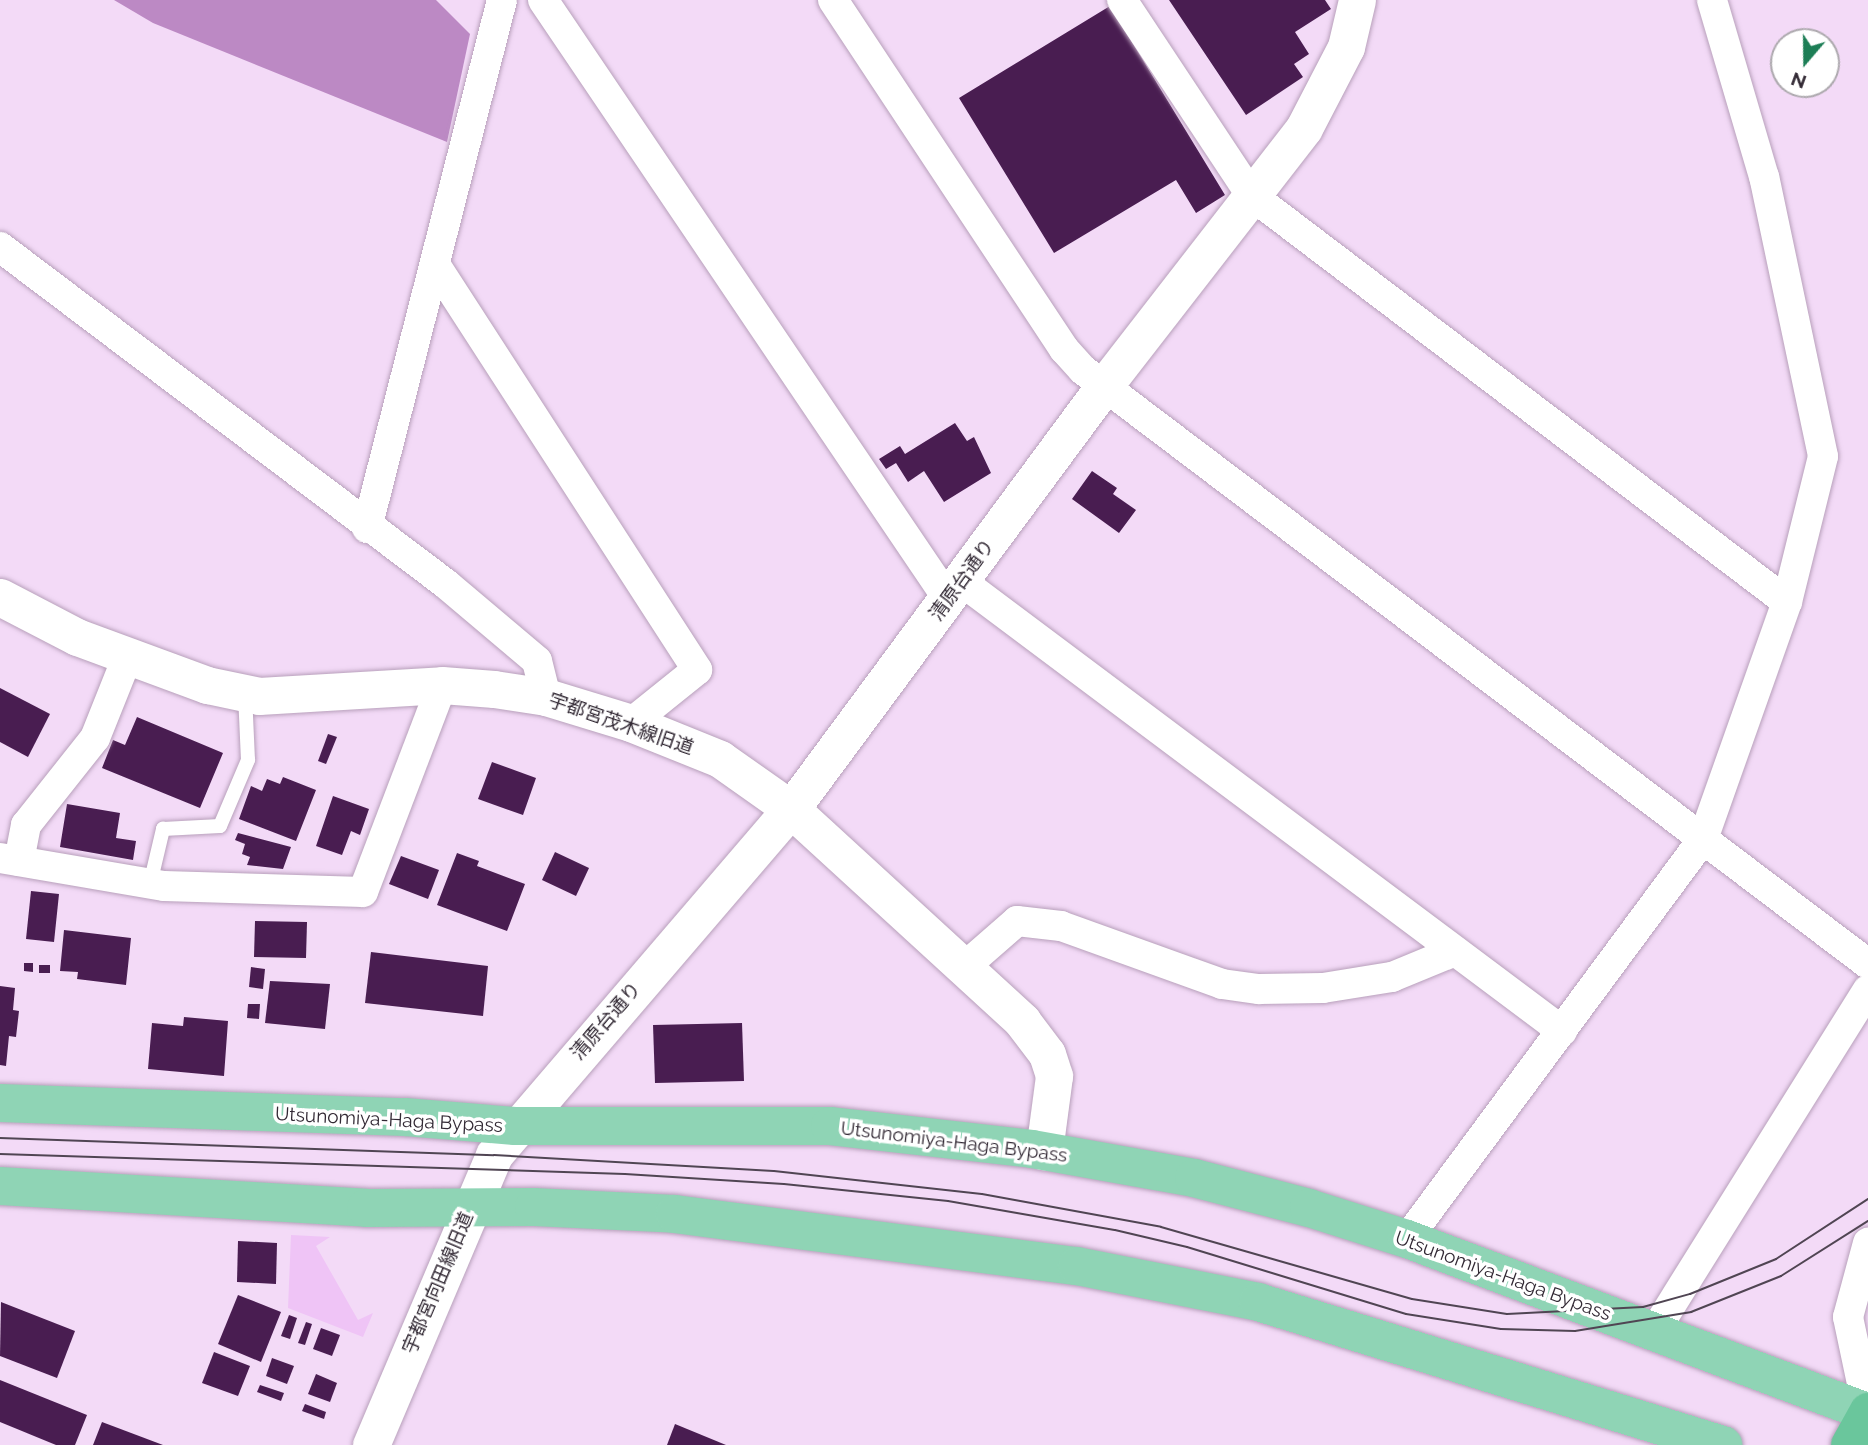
<!DOCTYPE html>
<meta charset="utf-8">
<style>
body{margin:0}
#map{position:relative;width:1868px;height:1445px;overflow:hidden;background:#f3daf7;font-family:Raleway,"Noto Sans JP",sans-serif}
div>[style]{position:absolute}
.green>*{inset:0;background:#efc4f6}
.forest>*{inset:0;background:#bc89c4}
.building>*{inset:0;background:#491d51}
.roads{filter:drop-shadow(0 0 2px #b8a0bb) drop-shadow(0 0 2px #b8a0bb)}
.service>*{height:14px;margin:-7px;padding:0 7px;transform-origin:7px;border-radius:7px;background:#fff}
.minor>*{height:30px;margin:-15px;padding:0 15px;transform-origin:15px;border-radius:15px;background:#fff}
.tertiary>*{height:37px;margin:-18.5px;padding:0 18.5px;transform-origin:18.5px;border-radius:18.5px;background:#fff}
.primary>*{height:38px;margin:-19px;padding:0 19px;transform-origin:19px;border-radius:19px;background:#8fd4b5}
.trunk>*{height:38px;margin:-19px;padding:0 19px;transform-origin:19px;border-radius:19px;background:#6ac69c}
.tram>*{height:2px;margin:-1px;padding:0 1px;transform-origin:1px;border-radius:1px;background:#504553}
span{translate:-50% -50%;white-space:nowrap;text-align:center;line-height:1.15;-webkit-text-stroke:7px #fff;paint-order:stroke}
.street-label{font-size:19px;color:#322934}
.north{position:absolute;left:1770px;top:28px;width:70px;height:70px;box-sizing:border-box;background:#fff;border:2px solid #ada9ae;border-radius:50%;rotate:200deg;font-size:19px;font-weight:700;line-height:28px;text-align:center;color:#322934}
.north::after{content:'';display:block;margin:auto;width:24px;height:32px;background:#1d7e56;clip-path:polygon(50% 0,100% 100%,50% 72%,0 100%)}
</style>
<div id="map">
<div class="green">
<div style="clip-path:polygon(291px 1235px,330px 1237px,316px 1246px,358px 1320px,373px 1313px,363px 1337px,288px 1308px)"></div>
</div>
<div class="forest">
<div style="clip-path:polygon(114px 0,436px 0,470px 34px,447px 142px,153px 23px)"></div>
</div>
<div class="building">
<div style="clip-path:polygon(1169px 0,1325px 0,1331px 9px,1295px 32px,1309px 54px,1294px 64px,1303px 77px,1246px 115px)"></div>
<div style="clip-path:polygon(1110px 6px,1225px 195px,1196px 213px,1176px 180px,1054px 253px,959px 98px)"></div>
<div style="clip-path:polygon(955px 423px,967px 441px,974px 437px,991px 473px,944px 502px,924px 471px,908px 482px,896px 463px,886px 469px,879px 459px,900px 446px,905px 454px)"></div>
<div style="clip-path:polygon(1092px 471px,1117px 488px,1113px 494px,1136px 510px,1119px 533px,1072px 499px)"></div>
<div style="clip-path:polygon(0 688px,50px 714px,28px 757px,0 742px)"></div>
<div style="clip-path:polygon(137px 717px,223px 753px,200px 808px,102px 768px,113px 740px,125px 745px)"></div>
<div style="clip-path:polygon(328px 734px,337px 737px,326px 764px,318px 761px)"></div>
<div style="clip-path:polygon(492px 762px,536px 778px,523px 815px,478px 799px)"></div>
<div style="clip-path:polygon(283px 777px,316px 790px,296px 841px,239px 819px,251px 786px,262px 791px,267px 779px,280px 784px)"></div>
<div style="clip-path:polygon(333px 796px,369px 809px,360px 835px,351px 831px,342px 855px,316px 846px)"></div>
<div style="clip-path:polygon(67px 804px,120px 813px,116px 838px,136px 841px,133px 860px,60px 847px)"></div>
<div style="clip-path:polygon(238px 833px,291px 847px,283px 869px,247px 865px,250px 857px,242px 854px,245px 844px,235px 840px)"></div>
<div style="clip-path:polygon(555px 852px,589px 868px,576px 896px,542px 880px)"></div>
<div style="clip-path:polygon(457px 853px,479px 861px,477px 866px,525px 884px,507px 931px,437px 905px)"></div>
<div style="clip-path:polygon(401px 856px,439px 870px,428px 899px,389px 884px)"></div>
<div style="clip-path:polygon(31px 891px,59px 894px,54px 942px,26px 939px)"></div>
<div style="clip-path:polygon(255px 921px,307px 922px,306px 958px,254px 957px)"></div>
<div style="clip-path:polygon(64px 930px,131px 938px,126px 985px,77px 979px,78px 972px,60px 971px)"></div>
<div style="clip-path:polygon(371px 952px,488px 966px,483px 1016px,365px 1003px)"></div>
<div style="clip-path:polygon(24px 963px,33px 963px,33px 972px,24px 971px)"></div>
<div style="clip-path:polygon(39px 965px,50px 965px,50px 973px,39px 973px)"></div>
<div style="clip-path:polygon(251px 967px,265px 969px,263px 989px,249px 987px)"></div>
<div style="clip-path:polygon(270px 981px,330px 984px,325px 1029px,265px 1023px)"></div>
<div style="clip-path:polygon(0 986px,15px 988px,13px 1010px,19px 1011px,16px 1037px,9px 1036px,6px 1066px,0 1065px)"></div>
<div style="clip-path:polygon(248px 1004px,260px 1004px,259px 1019px,247px 1018px)"></div>
<div style="clip-path:polygon(184px 1017px,228px 1021px,224px 1076px,148px 1069px,152px 1023px,183px 1026px)"></div>
<div style="clip-path:polygon(742px 1023px,744px 1081px,655px 1083px,653px 1025px)"></div>
<div style="clip-path:polygon(238px 1241px,277px 1243px,276px 1284px,237px 1282px)"></div>
<div style="clip-path:polygon(238px 1295px,281px 1312px,261px 1362px,218px 1344px)"></div>
<div style="clip-path:polygon(1px 1302px,75px 1331px,57px 1378px,0 1356px)"></div>
<div style="clip-path:polygon(289px 1315px,297px 1318px,290px 1339px,281px 1336px)"></div>
<div style="clip-path:polygon(306px 1322px,312px 1324px,305px 1345px,298px 1343px)"></div>
<div style="clip-path:polygon(321px 1328px,340px 1335px,332px 1356px,313px 1349px)"></div>
<div style="clip-path:polygon(214px 1352px,250px 1366px,238px 1396px,202px 1383px)"></div>
<div style="clip-path:polygon(272px 1358px,294px 1366px,287px 1384px,266px 1376px)"></div>
<div style="clip-path:polygon(316px 1374px,337px 1383px,330px 1402px,308px 1394px)"></div>
<div style="clip-path:polygon(0 1380px,87px 1415px,75px 1445px,56px 1445px,0 1422px)"></div>
<div style="clip-path:polygon(260px 1385px,284px 1393px,281px 1401px,257px 1392px)"></div>
<div style="clip-path:polygon(305px 1404px,326px 1412px,324px 1419px,302px 1411px)"></div>
<div style="clip-path:polygon(102px 1422px,163px 1445px,93px 1445px)"></div>
<div style="clip-path:polygon(675px 1424px,726px 1445px,667px 1445px)"></div>
</div>
<div class="roads">
<div class="service">
<div style="left:150px;top:884px;width:57px;rotate:-76.7deg"></div>
<div style="left:163px;top:829px;width:57px;rotate:-3deg"></div>
<div style="left:220px;top:826px;width:72px;rotate:-67deg"></div>
<div style="left:248px;top:760px;width:66px;rotate:-92.6deg"></div>
</div>
<div class="minor">
<div style="left:543px;top:0;width:723px;rotate:55.94deg"></div>
<div style="left:833px;top:0;width:419px;rotate:56.5deg"></div>
<div style="left:1064px;top:349px;width:28px;rotate:48deg"></div>
<div style="left:1083px;top:370px;width:984px;rotate:37.11deg"></div>
<div style="left:1122px;top:0;width:234px;rotate:56.5deg"></div>
<div style="left:1251px;top:195px;width:673px;rotate:37.21deg"></div>
<div style="left:0;top:247px;width:559px;rotate:37.07deg"></div>
<div style="left:446px;top:584px;width:119px;rotate:40.2deg"></div>
<div style="left:537px;top:661px;width:37px;rotate:76deg"></div>
<div style="left:436px;top:266px;width:481px;rotate:57.1deg"></div>
<div style="left:697px;top:670px;width:85px;rotate:141.2deg"></div>
<div style="left:367px;top:528px;width:545px;rotate:-75.66deg"></div>
<div style="left:961px;top:581px;width:751px;rotate:36.82deg"></div>
<div style="left:0;top:858px;width:166px;rotate:9.7deg"></div>
<div style="left:164px;top:886px;width:199px;rotate:1.7deg"></div>
<div style="left:363px;top:892px;width:222px;rotate:-69.1deg"></div>
<div style="left:19px;top:861px;width:37px;rotate:-79deg"></div>
<div style="left:26px;top:825px;width:111px;rotate:-51.6deg"></div>
<div style="left:95px;top:738px;width:86px;rotate:-68.2deg"></div>
<div style="left:962px;top:969px;width:73px;rotate:-41.1deg"></div>
<div style="left:1017px;top:921px;width:44px;rotate:6.5deg"></div>
<div style="left:1061px;top:926px;width:171px;rotate:19.8deg"></div>
<div style="left:1222px;top:984px;width:37px;rotate:8deg"></div>
<div style="left:1259px;top:989px;width:64px;rotate:-0.9deg"></div>
<div style="left:1323px;top:988px;width:70px;rotate:-9.1deg"></div>
<div style="left:1392px;top:977px;width:68px;rotate:-22.4deg"></div>
<div style="left:1407px;top:1239px;width:498px;rotate:-53.5deg"></div>
<div style="left:1703px;top:839px;width:251px;rotate:-70.5deg"></div>
<div style="left:1787px;top:602px;width:150px;rotate:-76.1deg"></div>
<div style="left:1823px;top:456px;width:285px;rotate:-101.9deg"></div>
<div style="left:1764px;top:177px;width:184px;rotate:-106.4deg"></div>
<div style="left:1654px;top:1332px;width:403px;rotate:-58deg"></div>
<div style="left:1868px;top:1412px;width:97px;rotate:-101.9deg"></div>
<div style="left:1848px;top:1317px;width:77px;rotate:-74.9deg"></div>
</div>
<div class="tertiary">
<div style="left:0;top:597px;width:87px;rotate:27.5deg"></div>
<div style="left:77px;top:637px;width:139px;rotate:20.3deg"></div>
<div style="left:207px;top:685px;width:53px;rotate:11.9deg"></div>
<div style="left:259px;top:696px;width:183px;rotate:-3.4deg"></div>
<div style="left:442px;top:685px;width:52px;rotate:4.4deg"></div>
<div style="left:494px;top:689px;width:53px;rotate:8.7deg"></div>
<div style="left:546px;top:697px;width:89px;rotate:17deg"></div>
<div style="left:631px;top:723px;width:96px;rotate:22deg"></div>
<div style="left:720px;top:759px;width:87px;rotate:35.2deg"></div>
<div style="left:791px;top:809px;width:314px;rotate:42.5deg"></div>
<div style="left:1022px;top:1021px;width:41px;rotate:52.9deg"></div>
<div style="left:1047px;top:1054px;width:23px;rotate:72deg"></div>
<div style="left:1054px;top:1076px;width:76px;rotate:97.6deg"></div>
<div style="left:371px;top:1445px;width:315px;rotate:-67deg"></div>
<div style="left:494px;top:1155px;width:456px;rotate:-49.4deg"></div>
<div style="left:791px;top:809px;width:526px;rotate:-53.5deg"></div>
<div style="left:1104px;top:386px;width:326px;rotate:-52.2deg"></div>
<div style="left:1304px;top:128px;width:91px;rotate:-62.6deg"></div>
<div style="left:1346px;top:47px;width:48px;rotate:-76.8deg"></div>
</div>
<div class="primary">
<div style="left:0;top:1103px;width:405px;rotate:2deg"></div>
<div style="left:405px;top:1117px;width:110px;rotate:4.7deg"></div>
<div style="left:515px;top:1126px;width:315px"></div>
<div style="left:830px;top:1126px;width:203px;rotate:6.5deg"></div>
<div style="left:1032px;top:1149px;width:165px;rotate:10.1deg"></div>
<div style="left:1194px;top:1178px;width:119px;rotate:14.6deg"></div>
<div style="left:1309px;top:1208px;width:103px;rotate:17.6deg"></div>
<div style="left:1407px;top:1239px;width:492px;rotate:20.6deg"></div>
<div style="left:0;top:1186px;width:367px;rotate:3.4deg"></div>
<div style="left:366px;top:1208px;width:168px;rotate:-0.3deg"></div>
<div style="left:534px;top:1207px;width:141px;rotate:2.8deg"></div>
<div style="left:675px;top:1214px;width:405px;rotate:7.4deg"></div>
<div style="left:1077px;top:1266px;width:185px;rotate:11.2deg"></div>
<div style="left:1258px;top:1302px;width:487px;rotate:17.1deg"></div>
</div>
<div class="trunk">
<div style="left:1850px;top:1445px;width:38px;rotate:-61deg"></div>
</div>
</div>
<div class="tram">
<div style="left:0;top:1138px;width:494px;rotate:2deg"></div>
<div style="left:494px;top:1155px;width:280px;rotate:3.3deg"></div>
<div style="left:774px;top:1171px;width:209px;rotate:6.3deg"></div>
<div style="left:982px;top:1194px;width:182px;rotate:10.4deg"></div>
<div style="left:1161px;top:1227px;width:261px;rotate:16deg"></div>
<div style="left:1412px;top:1299px;width:96px;rotate:9deg"></div>
<div style="left:1507px;top:1314px;width:136px;rotate:-2.9deg"></div>
<div style="left:1643px;top:1307px;width:49px;rotate:-15.5deg"></div>
<div style="left:1690px;top:1294px;width:93px;rotate:-22.1deg"></div>
<div style="left:1776px;top:1259px;width:110px;rotate:-33.1deg"></div>
<div style="left:0;top:1154px;width:625px;rotate:1.83deg"></div>
<div style="left:625px;top:1174px;width:159px;rotate:3.6deg"></div>
<div style="left:784px;top:1184px;width:165px;rotate:5.9deg"></div>
<div style="left:948px;top:1201px;width:169px;rotate:9.9deg"></div>
<div style="left:1115px;top:1230px;width:74px;rotate:13.3deg"></div>
<div style="left:1187px;top:1247px;width:229px;rotate:17deg"></div>
<div style="left:1406px;top:1314px;width:96px;rotate:9deg"></div>
<div style="left:1501px;top:1329px;width:74px;rotate:1.5deg"></div>
<div style="left:1575px;top:1331px;width:118px;rotate:-9.3deg"></div>
<div style="left:1691px;top:1312px;width:97px;rotate:-21.8deg"></div>
<div style="left:1781px;top:1276px;width:103px;rotate:-32.3deg"></div>
</div>
<div class="street-label">
<span style="left:962px;top:580px;rotate:-54deg">清原台通り</span>
<span style="left:621px;top:724px;rotate:19deg">宇都宮茂木線旧道</span>
<span style="left:606px;top:1021px;rotate:-49deg">清原台通り</span>
<span style="left:389px;top:1120px;rotate:3deg">Utsunomiya-Haga Bypass</span>
<span style="left:954px;top:1142px;rotate:7deg">Utsunomiya-Haga Bypass</span>
<span style="left:1503px;top:1276px;rotate:20deg">Utsunomiya-Haga Bypass</span>
<span style="left:438px;top:1283px;rotate:-67deg">宇都宮向田線旧道</span>
</div>
<div class="north">N</div>
</div>
